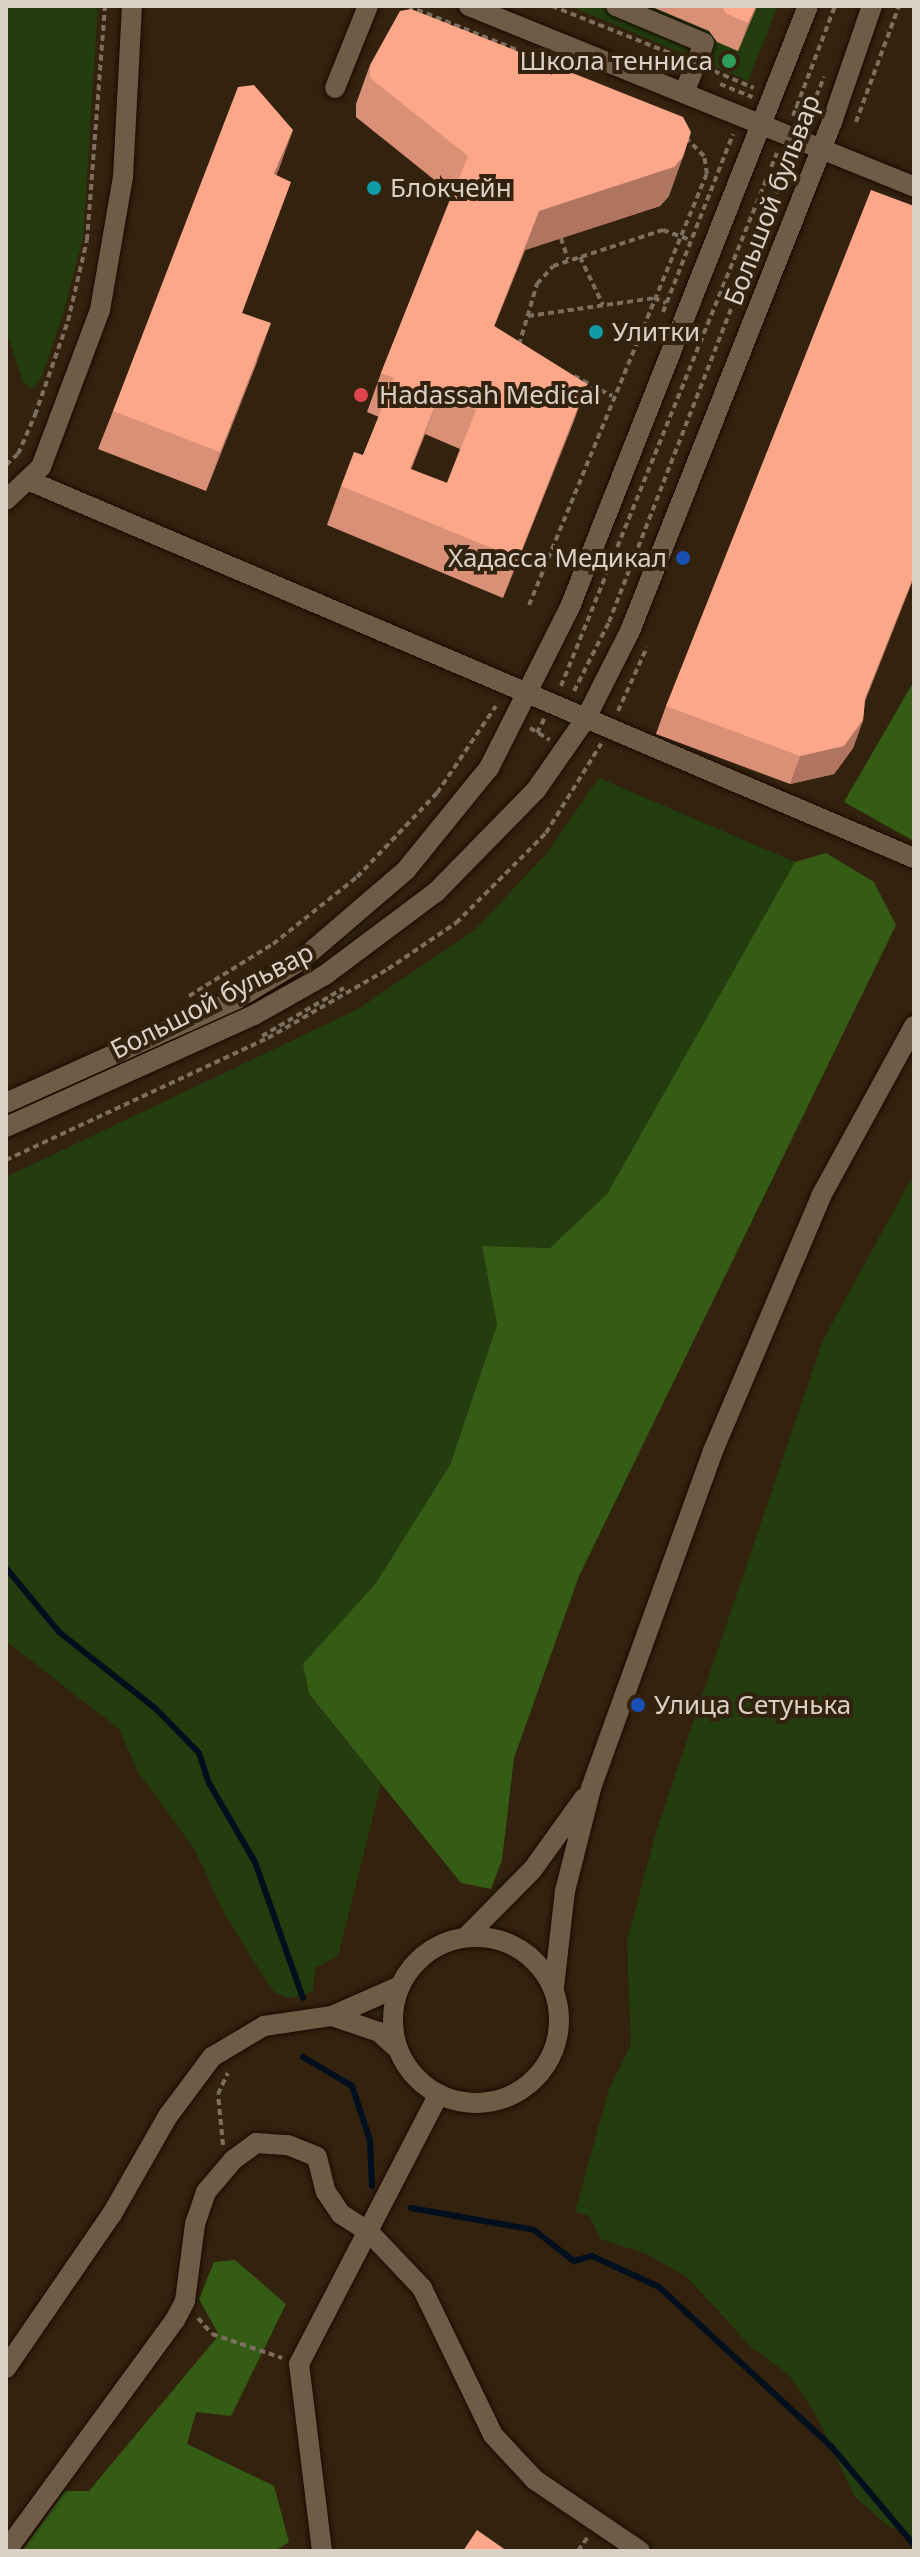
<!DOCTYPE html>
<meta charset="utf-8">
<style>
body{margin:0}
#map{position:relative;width:920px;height:2557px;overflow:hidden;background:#32220e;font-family:"Noto Sans",sans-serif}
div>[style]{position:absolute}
.green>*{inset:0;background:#233d0f}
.forest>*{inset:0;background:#345c15}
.stream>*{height:6px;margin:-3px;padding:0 3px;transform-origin:3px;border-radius:3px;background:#000f1d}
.path>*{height:4px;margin-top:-2px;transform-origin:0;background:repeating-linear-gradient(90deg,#7c6f5f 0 6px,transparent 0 10px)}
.roads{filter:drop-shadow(0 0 2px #190b00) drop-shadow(0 0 2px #190b00)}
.minor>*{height:20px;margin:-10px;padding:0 10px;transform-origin:10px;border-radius:10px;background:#6f5c47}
.minor>.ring{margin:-10px;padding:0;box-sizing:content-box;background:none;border:20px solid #6f5c47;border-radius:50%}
.wall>*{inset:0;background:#d99076}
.shaded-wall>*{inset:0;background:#b07560}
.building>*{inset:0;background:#fca789}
.dots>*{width:22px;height:22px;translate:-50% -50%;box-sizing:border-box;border:4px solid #32220e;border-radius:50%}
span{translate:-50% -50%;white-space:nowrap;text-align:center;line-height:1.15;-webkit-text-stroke:8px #32220e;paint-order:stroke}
.poi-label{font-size:26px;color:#dbd0c5}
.right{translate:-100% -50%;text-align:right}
.left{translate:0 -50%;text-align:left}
.street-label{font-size:26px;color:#dbd0c5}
.frame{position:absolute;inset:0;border:8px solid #dbd0c5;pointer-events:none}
</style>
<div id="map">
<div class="green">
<div style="clip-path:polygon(6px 6px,98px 6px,83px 237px,62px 318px,40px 381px,32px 389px,23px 382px,6px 330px)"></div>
<div style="clip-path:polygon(570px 6px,778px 6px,748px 81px)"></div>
<div style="clip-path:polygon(599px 778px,795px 862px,607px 1194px,550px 1248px,482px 1246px,497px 1325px,450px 1465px,376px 1583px,303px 1664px,309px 1695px,381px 1784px,338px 1956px,315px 1968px,313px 1992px,291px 1998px,275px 1993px,260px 1971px,224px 1913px,195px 1850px,138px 1772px,120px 1730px,6px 1641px,6px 1177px,358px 1009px,476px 929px,546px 854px)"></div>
<div style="clip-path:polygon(914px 1174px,914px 2537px,888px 2526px,855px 2497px,815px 2413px,789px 2375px,752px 2348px,687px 2277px,647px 2254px,600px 2239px,590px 2216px,575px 2212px,609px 2089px,631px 2044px,627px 1941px,656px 1832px,823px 1340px)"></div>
</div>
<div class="forest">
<div style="clip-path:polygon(914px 681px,914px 841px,844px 802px)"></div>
<div style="clip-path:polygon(826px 853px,874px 882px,896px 925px,579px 1576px,514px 1758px,502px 1860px,491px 1889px,461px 1883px,309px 1694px,303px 1664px,376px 1583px,450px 1465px,497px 1325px,482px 1246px,550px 1248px,607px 1194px,795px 862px)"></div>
<div style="clip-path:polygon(235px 2260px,286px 2304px,231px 2416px,196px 2412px,187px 2444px,274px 2486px,289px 2542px,275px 2551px,22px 2551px,65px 2491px,89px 2491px,219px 2335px,199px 2299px,214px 2262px)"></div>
</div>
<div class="stream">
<div style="left:6px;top:1568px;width:83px;rotate:50.4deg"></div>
<div style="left:59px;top:1632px;width:122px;rotate:38.4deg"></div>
<div style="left:155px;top:1708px;width:63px;rotate:45.6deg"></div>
<div style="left:199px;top:1753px;width:32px;rotate:72deg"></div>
<div style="left:209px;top:1783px;width:91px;rotate:59.8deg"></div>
<div style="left:255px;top:1862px;width:144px;rotate:70.6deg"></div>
<div style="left:303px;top:2057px;width:57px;rotate:30.6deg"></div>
<div style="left:352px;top:2086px;width:57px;rotate:71.6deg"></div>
<div style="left:370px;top:2140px;width:46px;rotate:87.5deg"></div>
<div style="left:411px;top:2208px;width:125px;rotate:10.1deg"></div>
<div style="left:534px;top:2230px;width:51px;rotate:37.8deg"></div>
<div style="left:574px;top:2261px;width:19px;rotate:-16deg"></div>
<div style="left:592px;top:2256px;width:74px;rotate:24.8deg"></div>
<div style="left:659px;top:2287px;width:234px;rotate:42.8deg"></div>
<div style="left:831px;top:2446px;width:129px;rotate:50deg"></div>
</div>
<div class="path">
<div style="left:408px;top:6px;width:141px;rotate:22deg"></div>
<div style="left:552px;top:6px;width:138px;rotate:21.7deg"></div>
<div style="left:714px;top:71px;width:43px;rotate:23deg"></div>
<div style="left:720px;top:84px;width:35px;rotate:22deg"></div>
<div style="left:795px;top:106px;width:18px;rotate:22deg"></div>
<div style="left:793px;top:116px;width:118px;rotate:-69.1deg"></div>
<div style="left:856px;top:122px;width:124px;rotate:-69.7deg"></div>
<div style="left:805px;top:124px;width:51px;rotate:-68deg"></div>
<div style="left:561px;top:238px;width:22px;rotate:72deg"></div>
<div style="left:580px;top:257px;width:53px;rotate:64.4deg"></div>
<div style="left:663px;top:312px;width:191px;rotate:-68.5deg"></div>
<div style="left:528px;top:316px;width:127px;rotate:-8.1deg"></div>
<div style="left:654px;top:298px;width:13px;rotate:23deg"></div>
<div style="left:519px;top:345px;width:64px;rotate:-73.6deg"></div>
<div style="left:537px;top:284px;width:24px;rotate:-48deg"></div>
<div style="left:553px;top:266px;width:116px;rotate:-18.1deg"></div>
<div style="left:663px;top:230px;width:30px;rotate:20deg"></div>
<div style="left:574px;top:376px;width:43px;rotate:27.8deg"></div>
<div style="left:6px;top:465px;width:16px;rotate:-43deg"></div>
<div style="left:18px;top:454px;width:43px;rotate:-66.4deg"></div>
<div style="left:35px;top:415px;width:100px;rotate:-70.7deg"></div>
<div style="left:68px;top:321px;width:83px;rotate:-76.8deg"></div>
<div style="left:87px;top:240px;width:235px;rotate:-85.6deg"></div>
<div style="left:529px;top:605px;width:466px;rotate:-67.6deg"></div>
<div style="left:707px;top:174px;width:18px;rotate:-99deg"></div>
<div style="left:704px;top:156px;width:24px;rotate:-135deg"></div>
<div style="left:561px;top:686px;width:575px;rotate:-67.94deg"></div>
<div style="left:574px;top:691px;width:77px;rotate:-63.1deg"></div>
<div style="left:609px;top:622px;width:498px;rotate:-68.7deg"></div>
<div style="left:618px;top:711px;width:70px;rotate:-65.6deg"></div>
<div style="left:530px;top:728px;width:23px;rotate:31deg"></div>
<div style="left:537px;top:733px;width:16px;rotate:-63deg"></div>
<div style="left:189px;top:996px;width:99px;rotate:-31.8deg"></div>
<div style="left:273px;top:944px;width:107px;rotate:-38.6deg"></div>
<div style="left:357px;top:877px;width:116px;rotate:-46.4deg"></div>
<div style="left:437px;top:793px;width:105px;rotate:-55.9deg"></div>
<div style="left:262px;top:1036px;width:95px;rotate:-30.3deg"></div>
<div style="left:6px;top:1160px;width:289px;rotate:-25deg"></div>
<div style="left:268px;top:1038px;width:138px;rotate:-29.9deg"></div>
<div style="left:388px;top:969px;width:82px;rotate:-34.1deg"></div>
<div style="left:456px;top:923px;width:127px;rotate:-45deg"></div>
<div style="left:546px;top:833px;width:105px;rotate:-58.3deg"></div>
<div style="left:223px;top:2145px;width:51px;rotate:-95.6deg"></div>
<div style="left:218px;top:2094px;width:23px;rotate:-65deg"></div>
<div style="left:198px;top:2318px;width:21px;rotate:49deg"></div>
<div style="left:212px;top:2334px;width:74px;rotate:18.9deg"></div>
<div style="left:578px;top:2551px;width:16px;rotate:-55deg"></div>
</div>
<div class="roads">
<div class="minor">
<div style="left:469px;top:6px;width:480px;rotate:22.1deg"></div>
<div style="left:616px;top:6px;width:95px;rotate:22.8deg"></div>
<div style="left:704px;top:43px;width:54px;rotate:111.8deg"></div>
<div style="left:335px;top:88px;width:88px;rotate:-68.1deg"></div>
<div style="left:30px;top:481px;width:961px;rotate:23.1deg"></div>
<div style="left:6px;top:500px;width:48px;rotate:-43.3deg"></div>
<div style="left:41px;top:467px;width:168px;rotate:-69.4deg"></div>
<div style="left:100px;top:310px;width:135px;rotate:-80.2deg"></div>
<div style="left:123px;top:177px;width:171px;rotate:-87deg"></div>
<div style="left:6px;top:1103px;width:253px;rotate:-24.2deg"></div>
<div style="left:237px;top:999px;width:74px;rotate:-31.1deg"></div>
<div style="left:300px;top:961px;width:140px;rotate:-40.6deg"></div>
<div style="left:406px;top:870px;width:132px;rotate:-50.9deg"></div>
<div style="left:489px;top:768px;width:180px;rotate:-63.3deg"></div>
<div style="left:570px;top:607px;width:646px;rotate:-68.4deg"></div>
<div style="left:6px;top:1127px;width:272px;rotate:-24.3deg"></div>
<div style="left:254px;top:1015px;width:81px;rotate:-29.4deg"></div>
<div style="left:325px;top:975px;width:139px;rotate:-36.8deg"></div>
<div style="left:436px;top:892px;width:143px;rotate:-45.6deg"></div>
<div style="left:536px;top:790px;width:88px;rotate:-55.2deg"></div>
<div style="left:586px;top:718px;width:97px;rotate:-63.2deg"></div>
<div style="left:630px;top:631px;width:548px;rotate:-68.35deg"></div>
<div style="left:832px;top:122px;width:123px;rotate:-71deg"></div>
<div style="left:466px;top:1937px;width:95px;rotate:-45.4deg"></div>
<div style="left:533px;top:1869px;width:87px;rotate:-54.3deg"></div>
<div class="ring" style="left:393px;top:1937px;width:146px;height:146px"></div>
<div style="left:554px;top:1987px;width:97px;rotate:-83.5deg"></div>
<div style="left:565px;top:1891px;width:106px;rotate:-75.8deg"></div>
<div style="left:591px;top:1788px;width:358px;rotate:-70.1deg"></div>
<div style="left:713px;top:1451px;width:277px;rotate:-67deg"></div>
<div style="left:821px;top:1196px;width:194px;rotate:-61.3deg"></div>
<div style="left:332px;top:2016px;width:50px;rotate:18.8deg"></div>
<div style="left:379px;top:2032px;width:25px;rotate:42deg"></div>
<div style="left:6px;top:2368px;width:187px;rotate:-55.5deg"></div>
<div style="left:112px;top:2214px;width:113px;rotate:-60.3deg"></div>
<div style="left:168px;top:2116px;width:74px;rotate:-53.3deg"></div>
<div style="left:212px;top:2057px;width:61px;rotate:-30.8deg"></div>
<div style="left:264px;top:2026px;width:69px;rotate:-8.4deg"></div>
<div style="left:332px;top:2016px;width:74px;rotate:-23.8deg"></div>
<div style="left:6px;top:2551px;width:286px;rotate:-53.8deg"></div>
<div style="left:175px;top:2320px;width:21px;rotate:-62deg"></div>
<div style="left:185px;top:2301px;width:78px;rotate:-82.6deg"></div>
<div style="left:195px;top:2224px;width:34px;rotate:-71deg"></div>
<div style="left:206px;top:2192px;width:42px;rotate:-49.8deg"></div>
<div style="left:233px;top:2160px;width:29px;rotate:-36deg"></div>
<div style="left:256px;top:2143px;width:32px;rotate:4deg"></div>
<div style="left:288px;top:2145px;width:31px;rotate:22deg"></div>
<div style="left:317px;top:2157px;width:36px;rotate:76deg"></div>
<div style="left:326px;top:2192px;width:27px;rotate:56deg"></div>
<div style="left:341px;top:2214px;width:35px;rotate:33deg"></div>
<div style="left:370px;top:2233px;width:76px;rotate:46.6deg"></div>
<div style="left:422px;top:2288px;width:163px;rotate:64.2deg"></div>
<div style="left:493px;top:2435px;width:62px;rotate:47deg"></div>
<div style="left:535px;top:2480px;width:127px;rotate:34.1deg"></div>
<div style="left:322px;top:2551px;width:188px;rotate:-97deg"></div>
<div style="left:299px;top:2364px;width:304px;rotate:-62.6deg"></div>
</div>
</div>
<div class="wall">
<div style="clip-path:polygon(650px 6px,757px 6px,738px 51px,717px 42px,709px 31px)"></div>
<div style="clip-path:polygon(evenodd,370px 65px,669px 196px,660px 206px,525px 250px,494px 326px,587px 384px,573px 423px,503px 598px,327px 525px,341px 486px,363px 455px,379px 417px,367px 412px,381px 373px,452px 194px,356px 117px,356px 104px,370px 65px,425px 434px,460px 449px,447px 483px,411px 469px,425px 434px)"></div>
<div style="clip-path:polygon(276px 175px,242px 313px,257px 362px,206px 491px,98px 449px,113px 411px)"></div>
<div style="clip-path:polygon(914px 206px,914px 577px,865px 701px,863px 720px,853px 748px,834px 774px,790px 784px,656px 734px,666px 706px)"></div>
</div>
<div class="shaded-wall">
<div style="clip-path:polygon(756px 6px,757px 6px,738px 51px,748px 23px)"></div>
<div style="clip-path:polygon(293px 130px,279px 169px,260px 213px,274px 174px)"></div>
<div style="clip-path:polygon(683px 157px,669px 196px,660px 206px,525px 250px,479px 365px,539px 211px)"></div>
<div style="clip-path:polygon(271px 323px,257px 362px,206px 491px,220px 452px)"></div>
<div style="clip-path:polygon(587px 384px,573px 423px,503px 598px,518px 559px)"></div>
<div style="clip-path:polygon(439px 396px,425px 434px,396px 508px,410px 469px)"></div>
<div style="clip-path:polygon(914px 575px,914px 577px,855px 726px,865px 698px)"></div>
<div style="clip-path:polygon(863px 720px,853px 748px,834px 774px,790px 784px,800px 756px)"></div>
</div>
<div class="building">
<div style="clip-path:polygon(721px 6px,756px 6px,748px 23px,727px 14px)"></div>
<div style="clip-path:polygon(evenodd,411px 9px,683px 117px,691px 132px,683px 157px,674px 167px,539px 211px,494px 326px,587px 384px,518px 559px,341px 486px,354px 452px,363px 455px,394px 378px,381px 373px,468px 156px,370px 78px,370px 65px,400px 11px,411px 9px,439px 396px,476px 410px,447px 483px,410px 469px,439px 396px)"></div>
<div style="clip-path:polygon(254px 85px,293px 130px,274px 174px,291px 182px,242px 313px,271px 323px,220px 452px,113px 411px,238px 87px)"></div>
<div style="clip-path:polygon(871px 190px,914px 206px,914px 575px,865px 698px,863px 720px,844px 746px,800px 756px,666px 706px)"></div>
<div style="clip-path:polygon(477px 2530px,507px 2551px,463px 2551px)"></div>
</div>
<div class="dots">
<div style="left:729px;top:61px;background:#2e9e5b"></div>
<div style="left:374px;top:188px;background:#0f9aa8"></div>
<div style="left:596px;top:332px;background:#0f9aa8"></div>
<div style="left:361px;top:395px;background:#e0444e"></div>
<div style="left:683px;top:558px;background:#1a4fb4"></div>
<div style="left:638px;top:1705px;background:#1a4fb4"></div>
</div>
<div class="poi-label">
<span class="right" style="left:713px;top:61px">Школа тенниса</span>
<span class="left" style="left:390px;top:188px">Блокчейн</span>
<span class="left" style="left:612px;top:332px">Улитки</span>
<span class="left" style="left:379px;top:395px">Hadassah Medical</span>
<span class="right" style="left:667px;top:558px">Хадасса Медикал</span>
<span class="left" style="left:654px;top:1705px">Улица Сетунька</span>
</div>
<div class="street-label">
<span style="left:772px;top:200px;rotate:-69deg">Большой бульвар</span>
<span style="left:212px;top:1001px;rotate:-27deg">Большой бульвар</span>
</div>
<div class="frame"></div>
</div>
